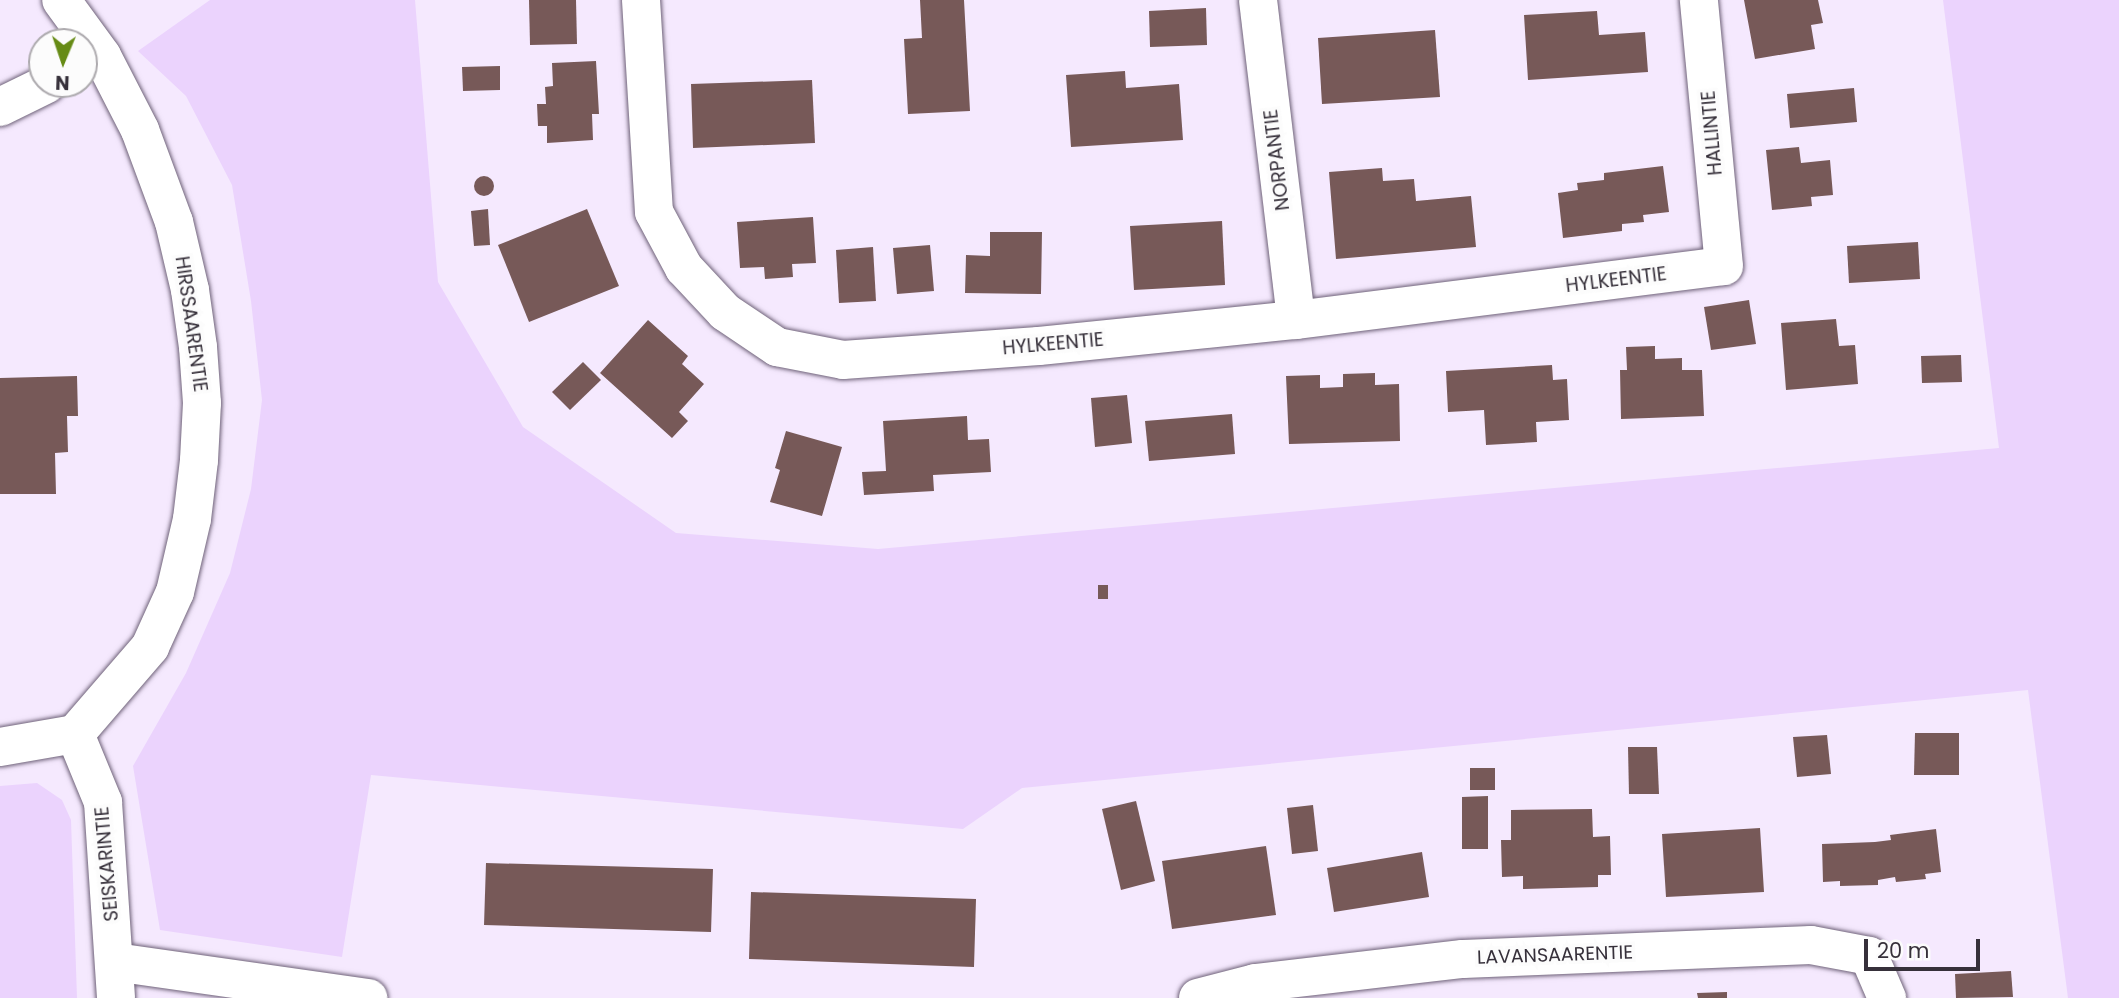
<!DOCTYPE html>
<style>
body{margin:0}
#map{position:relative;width:2119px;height:998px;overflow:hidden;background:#f5e9fe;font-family:Poppins,sans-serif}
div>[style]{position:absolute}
.green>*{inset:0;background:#ebd3fd}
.building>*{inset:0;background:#775958}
.round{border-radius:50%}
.roads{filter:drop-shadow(0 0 2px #6f6279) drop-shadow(0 0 2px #6f6279)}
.minor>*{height:38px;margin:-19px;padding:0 19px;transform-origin:19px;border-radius:19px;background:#fff}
span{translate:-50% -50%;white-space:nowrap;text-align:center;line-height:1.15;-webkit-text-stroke:7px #fcfcfc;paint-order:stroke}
.street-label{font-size:19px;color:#36303a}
.north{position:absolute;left:28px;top:28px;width:70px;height:70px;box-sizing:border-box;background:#fcfcfc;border:2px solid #adaaae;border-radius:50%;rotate:182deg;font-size:19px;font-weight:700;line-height:28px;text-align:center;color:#36303a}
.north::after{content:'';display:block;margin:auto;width:24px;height:32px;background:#668b15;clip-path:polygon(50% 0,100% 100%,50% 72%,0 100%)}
.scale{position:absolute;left:1864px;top:939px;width:116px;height:32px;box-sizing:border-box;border:4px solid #36303a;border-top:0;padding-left:9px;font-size:21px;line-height:24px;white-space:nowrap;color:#36303a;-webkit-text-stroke:5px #fcfcfc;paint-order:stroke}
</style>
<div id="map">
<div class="green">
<div style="clip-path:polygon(210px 0,415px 0,438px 282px,523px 427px,676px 533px,878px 549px,1999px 448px,1943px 0,2119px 0,2119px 998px,2068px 998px,2028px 690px,1022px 788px,963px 829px,371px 775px,342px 957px,160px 930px,133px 766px,186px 673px,230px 573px,251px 489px,262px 400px,251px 301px,232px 185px,186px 96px,138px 51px)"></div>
<div style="clip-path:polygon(37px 783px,62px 800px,71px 820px,77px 998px,0 998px,0 786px)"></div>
</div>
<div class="building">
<div style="clip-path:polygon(529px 0,576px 0,577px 44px,530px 45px)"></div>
<div style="clip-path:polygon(920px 0,964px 0,970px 111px,908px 114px,904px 39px,922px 38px)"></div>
<div style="clip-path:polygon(1744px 0,1818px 0,1823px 23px,1811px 25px,1815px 49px,1755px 59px)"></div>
<div style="clip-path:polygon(1206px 8px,1207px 45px,1150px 47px,1149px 11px)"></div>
<div style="clip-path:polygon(1597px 11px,1599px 35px,1645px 32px,1648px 72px,1528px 80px,1524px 15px)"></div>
<div style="clip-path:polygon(1435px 30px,1440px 97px,1322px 104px,1318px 38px)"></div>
<div style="clip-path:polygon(596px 61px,599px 114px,592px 114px,593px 140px,547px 143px,547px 126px,538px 126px,537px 104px,546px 104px,545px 87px,553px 86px,552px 63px)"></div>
<div style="clip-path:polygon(500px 66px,500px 90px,463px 91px,462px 67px)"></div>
<div style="clip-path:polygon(1125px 71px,1126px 88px,1179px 84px,1183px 140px,1071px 147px,1066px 75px)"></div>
<div style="clip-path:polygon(812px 80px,815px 143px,693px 148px,691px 84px)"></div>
<div style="clip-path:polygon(1854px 88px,1857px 122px,1790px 128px,1787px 94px)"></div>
<div style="clip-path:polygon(1799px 147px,1801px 163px,1830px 160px,1833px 195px,1811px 197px,1812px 206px,1772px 210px,1766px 150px)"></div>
<div style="clip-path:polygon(1663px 166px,1669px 212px,1643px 215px,1644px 222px,1622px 224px,1622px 231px,1563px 238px,1558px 193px,1578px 190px,1577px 183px,1604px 180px,1604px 173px)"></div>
<div style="clip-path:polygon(1382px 168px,1383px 181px,1414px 179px,1416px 201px,1471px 196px,1476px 247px,1336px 259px,1329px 172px)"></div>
<div class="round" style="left:474px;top:176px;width:20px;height:20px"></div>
<div style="clip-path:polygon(488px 209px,490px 245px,474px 246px,471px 211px)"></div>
<div style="clip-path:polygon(587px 209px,619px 286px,529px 322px,498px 245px)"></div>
<div style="clip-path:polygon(813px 217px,816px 263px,792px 264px,793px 277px,765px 279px,764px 267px,740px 268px,737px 222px)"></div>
<div style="clip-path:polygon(1222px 221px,1225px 285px,1134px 290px,1130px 226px)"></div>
<div style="clip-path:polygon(990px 232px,1042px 232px,1041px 294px,965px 293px,966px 255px,990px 256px)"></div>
<div style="clip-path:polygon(1918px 242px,1920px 279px,1849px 283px,1847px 246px)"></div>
<div style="clip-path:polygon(930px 245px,934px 291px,897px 294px,893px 248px)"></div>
<div style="clip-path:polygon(873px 247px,876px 301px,839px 303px,836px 250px)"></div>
<div style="clip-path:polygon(1749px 300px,1756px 344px,1711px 350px,1704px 307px)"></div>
<div style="clip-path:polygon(1836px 319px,1839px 346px,1855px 345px,1858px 384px,1786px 390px,1781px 323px)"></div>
<div style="clip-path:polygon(648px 320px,688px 356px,682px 364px,704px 384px,679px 412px,688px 421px,672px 438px,600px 373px)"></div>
<div style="clip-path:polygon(1655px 346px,1655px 359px,1682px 358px,1682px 370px,1702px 370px,1704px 416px,1621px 419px,1620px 370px,1627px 370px,1626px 347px)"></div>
<div style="clip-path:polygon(1961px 355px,1962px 382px,1922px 383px,1921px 356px)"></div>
<div style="clip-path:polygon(583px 362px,601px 380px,570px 410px,552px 392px)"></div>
<div style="clip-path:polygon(1552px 365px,1553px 380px,1567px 379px,1569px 420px,1536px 422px,1537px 442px,1486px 445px,1484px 410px,1448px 412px,1446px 371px)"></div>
<div style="clip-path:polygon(1375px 373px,1375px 385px,1399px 384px,1400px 441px,1289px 444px,1286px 376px,1320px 375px,1320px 388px,1343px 387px,1343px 374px)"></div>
<div style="clip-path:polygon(77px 376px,78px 416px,67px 416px,68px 452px,55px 453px,56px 494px,0 494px,0 378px)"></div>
<div style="clip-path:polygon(1127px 395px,1132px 443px,1095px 447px,1091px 398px)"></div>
<div style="clip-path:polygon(1232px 414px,1235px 454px,1149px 461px,1145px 421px)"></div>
<div style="clip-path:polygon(967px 416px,968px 440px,989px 439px,991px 472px,933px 475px,934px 491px,864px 495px,862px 472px,886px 471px,883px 421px)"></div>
<div style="clip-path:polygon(786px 431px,842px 447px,822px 516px,770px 502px,780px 470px,775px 468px)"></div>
<div style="clip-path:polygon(1098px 585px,1108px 585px,1108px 599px,1098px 599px)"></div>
<div style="clip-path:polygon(1915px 733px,1959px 733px,1959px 775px,1914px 775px)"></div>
<div style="clip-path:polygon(1827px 735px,1831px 774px,1797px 777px,1793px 737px)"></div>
<div style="clip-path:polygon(1628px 747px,1657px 747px,1659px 794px,1629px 794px)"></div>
<div style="clip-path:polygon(1470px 768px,1495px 768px,1495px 790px,1470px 790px)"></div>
<div style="clip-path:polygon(1488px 796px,1488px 849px,1462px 849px,1462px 797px)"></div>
<div style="clip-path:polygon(1136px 801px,1155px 881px,1121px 890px,1102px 809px)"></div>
<div style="clip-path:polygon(1313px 805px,1318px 851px,1292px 854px,1287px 808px)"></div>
<div style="clip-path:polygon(1592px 809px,1593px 837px,1610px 836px,1611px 875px,1598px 875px,1598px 887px,1523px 889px,1523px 876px,1502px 877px,1501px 840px,1511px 840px,1511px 810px)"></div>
<div style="clip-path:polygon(1760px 828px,1764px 892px,1666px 897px,1662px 834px)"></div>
<div style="clip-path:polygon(1936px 829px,1941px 872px,1925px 874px,1926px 879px,1896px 882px,1895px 877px,1878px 880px,1878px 885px,1840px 886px,1840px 881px,1823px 882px,1822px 844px,1875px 842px,1891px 840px,1890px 835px)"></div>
<div style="clip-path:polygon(1266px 846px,1276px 915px,1172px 929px,1162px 861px)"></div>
<div style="clip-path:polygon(1422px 852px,1429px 897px,1334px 912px,1327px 868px)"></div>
<div style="clip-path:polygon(486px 863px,713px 869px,711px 932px,484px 925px)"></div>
<div style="clip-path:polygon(751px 892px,976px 899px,974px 967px,749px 959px)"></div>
<div style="clip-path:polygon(2011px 971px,2013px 997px,1956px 998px,1955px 974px)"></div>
<div style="clip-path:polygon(1727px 992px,1727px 998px,1698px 998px,1697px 993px)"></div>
</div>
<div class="roads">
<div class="minor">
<div style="left:641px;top:0;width:212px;rotate:86.5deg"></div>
<div style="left:654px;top:212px;width:64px;rotate:61.8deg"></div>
<div style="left:684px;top:268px;width:60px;rotate:47deg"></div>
<div style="left:725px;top:312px;width:63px;rotate:33.9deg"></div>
<div style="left:777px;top:347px;width:67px;rotate:11.1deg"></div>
<div style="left:843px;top:360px;width:196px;rotate:-4.1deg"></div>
<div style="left:1039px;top:346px;width:258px;rotate:-5.8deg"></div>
<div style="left:1296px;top:320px;width:431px;rotate:-7.2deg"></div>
<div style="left:1724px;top:266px;width:267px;rotate:-95.4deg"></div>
<div style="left:1258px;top:0;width:322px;rotate:83.2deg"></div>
<div style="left:0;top:107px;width:52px;rotate:-26.1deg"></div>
<div style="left:75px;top:734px;width:74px;rotate:67.6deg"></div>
<div style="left:103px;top:802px;width:196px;rotate:86.2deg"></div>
<div style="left:0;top:747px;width:76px;rotate:-9.8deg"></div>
<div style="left:75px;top:734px;width:115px;rotate:-49.2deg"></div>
<div style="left:150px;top:647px;width:60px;rotate:-65.6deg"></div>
<div style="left:175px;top:592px;width:75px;rotate:-76.9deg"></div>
<div style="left:192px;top:519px;width:59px;rotate:-83.2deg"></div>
<div style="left:199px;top:460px;width:57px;rotate:-87deg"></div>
<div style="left:202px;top:403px;width:56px;rotate:-94.1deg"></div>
<div style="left:198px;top:347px;width:58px;rotate:-98deg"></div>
<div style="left:190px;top:290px;width:70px;rotate:-103.2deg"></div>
<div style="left:174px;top:222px;width:98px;rotate:-110.3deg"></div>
<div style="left:140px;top:130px;width:83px;rotate:-117.2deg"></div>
<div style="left:102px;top:56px;width:69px;rotate:-126.2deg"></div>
<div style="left:115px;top:962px;width:256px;rotate:8.1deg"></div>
<div style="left:1198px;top:998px;width:59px;rotate:-14.7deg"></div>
<div style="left:1255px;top:983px;width:209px;rotate:-6.6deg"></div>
<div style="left:1463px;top:959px;width:348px;rotate:-2.3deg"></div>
<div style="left:1811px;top:945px;width:59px;rotate:10.7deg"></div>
<div style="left:1869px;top:956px;width:46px;rotate:66.8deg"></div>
</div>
</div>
<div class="street-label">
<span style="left:1712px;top:133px;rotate:-95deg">HALLINTIE</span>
<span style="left:1277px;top:160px;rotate:-97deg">NORPANTIE</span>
<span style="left:1616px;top:280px;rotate:-7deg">HYLKEENTIE</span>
<span style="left:191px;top:324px;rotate:82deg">HIRSSAARENTIE</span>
<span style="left:1053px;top:344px;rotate:-5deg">HYLKEENTIE</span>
<span style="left:107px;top:864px;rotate:-95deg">SEISKARINTIE</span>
<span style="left:1555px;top:955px;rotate:-2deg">LAVANSAARENTIE</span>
</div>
<div class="north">N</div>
<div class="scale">20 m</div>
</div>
